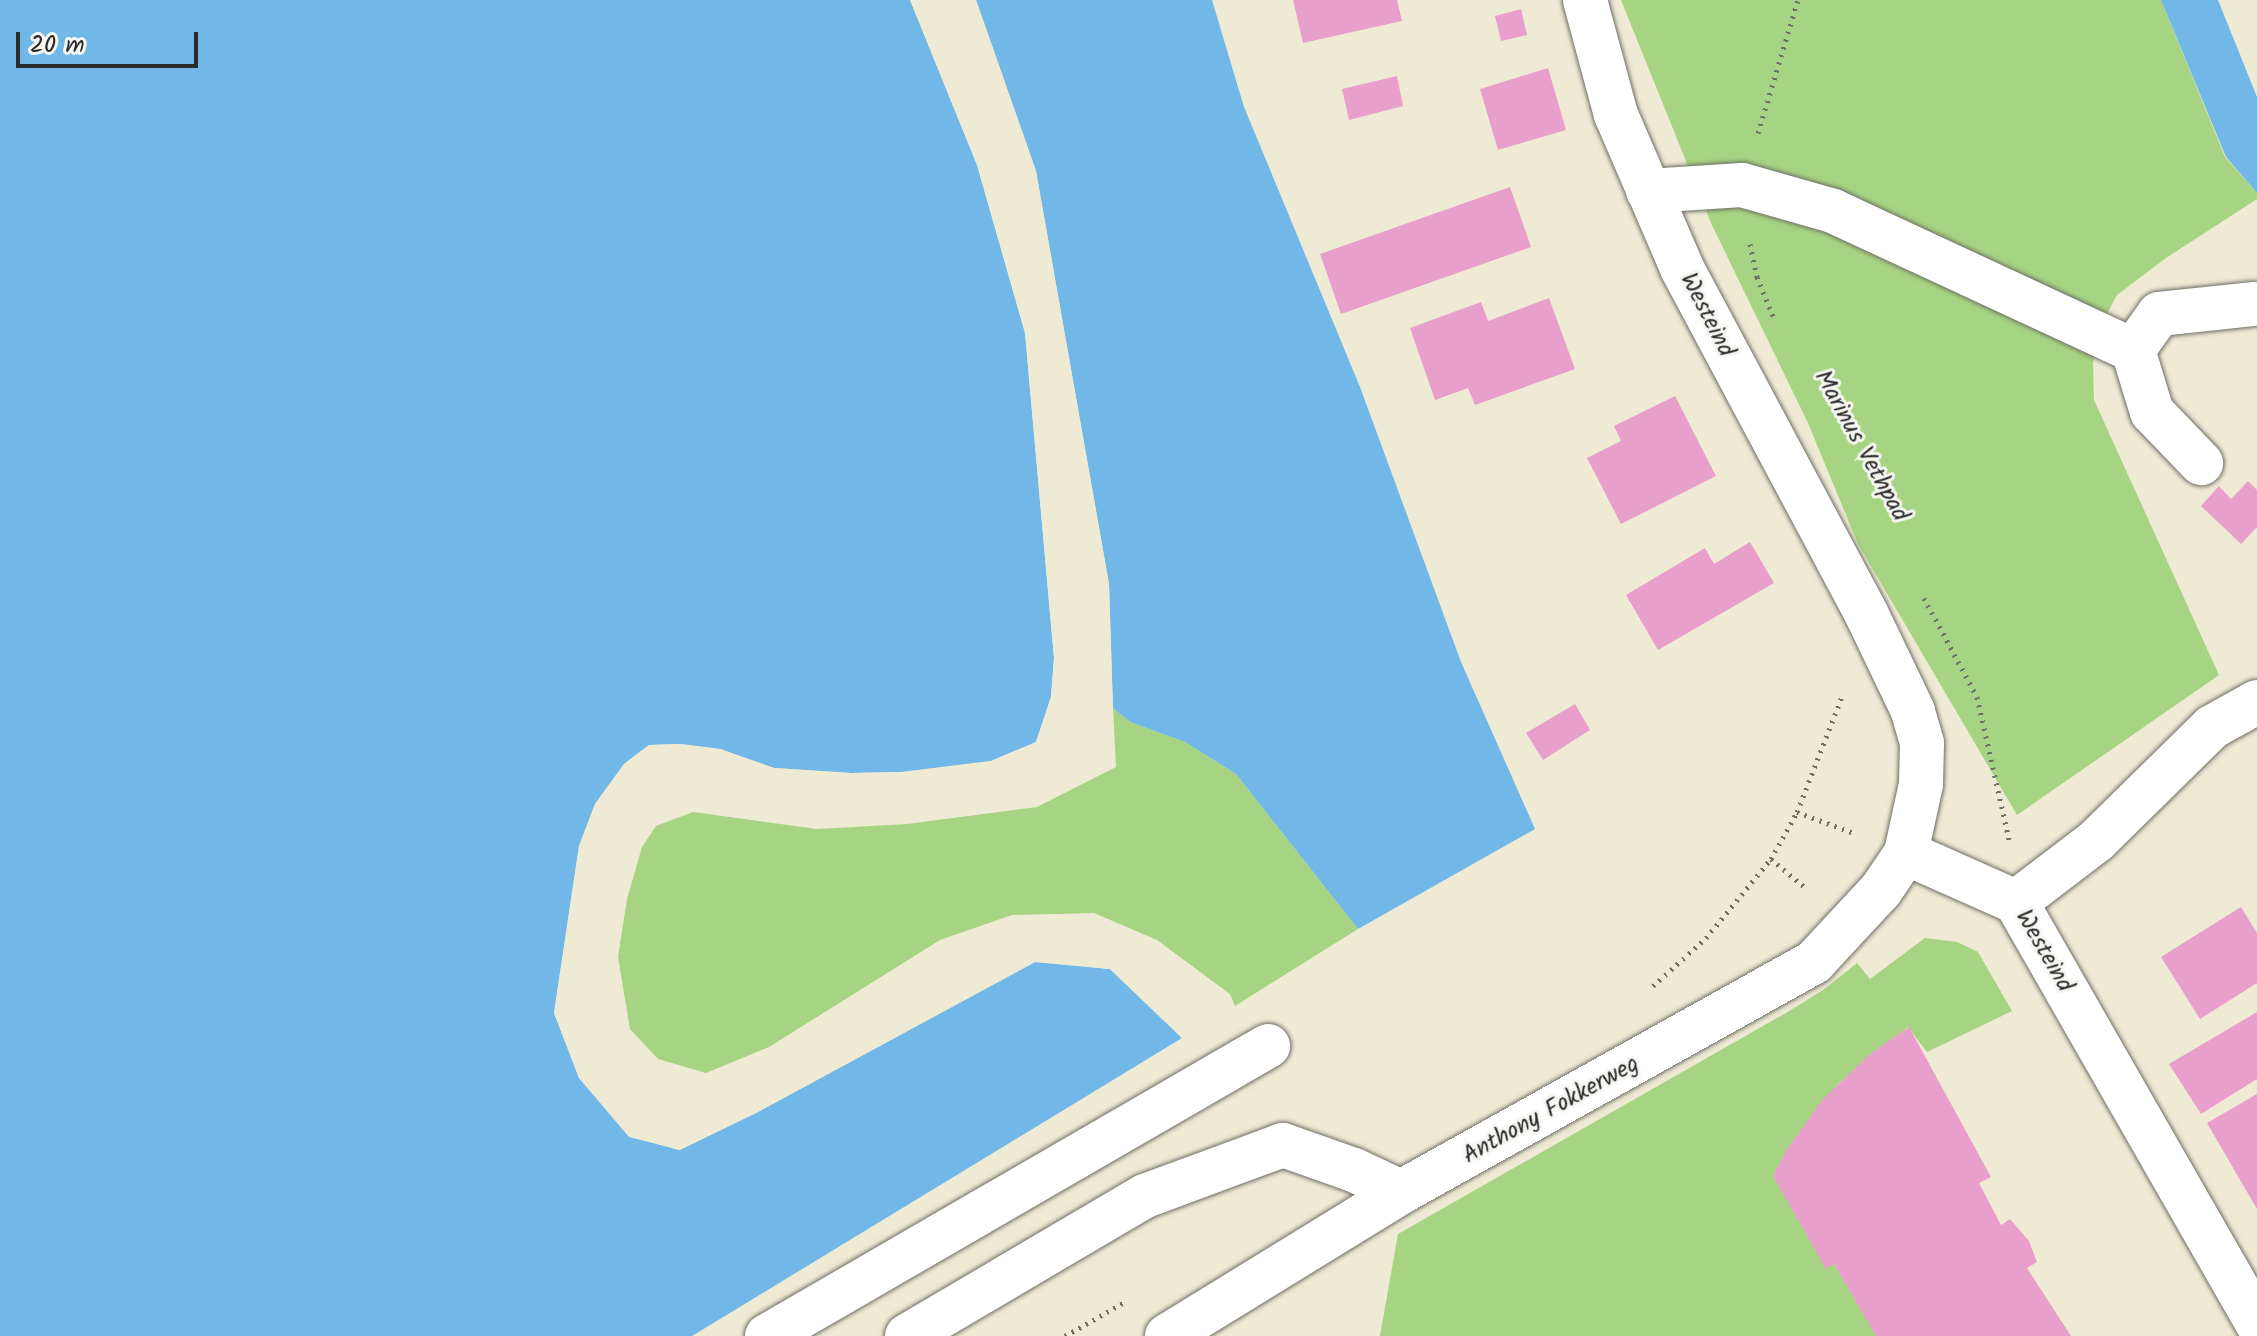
<!DOCTYPE html>
<style>
body{margin:0}
#map{position:relative;width:2257px;height:1336px;overflow:hidden;background:#eeead4;font-family:Kalam,sans-serif}
div>[style]{position:absolute}
.green>*{inset:0;background:#a7d482}
.water>*{inset:0;background:#71b7e8}
.pier>*{inset:0;background:#eeead4}
.building>*{inset:0;background:#e99fcc}
.path>*{height:5px;margin-top:-2.5px;transform-origin:0;background:repeating-linear-gradient(90deg,#6f6e66 0 2px,transparent 0 8px)}
.roads{filter:drop-shadow(0 0 2px #6f6e66) drop-shadow(0 0 2px #6f6e66)}
.minor>*{height:44px;margin:-22px;padding:0 22px;transform-origin:22px;border-radius:22px;background:#fff}
span{translate:-50% -50%;white-space:nowrap;text-align:center;line-height:1.15;-webkit-text-stroke:6px #f6f6f2;paint-order:stroke}
.street-label{font-size:24px;color:#2b2b2b}
.scale{position:absolute;left:16px;top:32px;width:182px;height:36px;box-sizing:border-box;border:4px solid #2b2b2b;border-top:0;padding-left:10px;font-size:24px;line-height:28px;white-space:nowrap;color:#2b2b2b;-webkit-text-stroke:6px #f6f6f2;paint-order:stroke}
</style>
<div id="map">
<div class="green">
<div style="clip-path:polygon(1621px 0,2161px 0,2225px 157px,2257px 193px,2257px 199px,2166px 258px,2117px 295px,2100px 327px,2093px 363px,2094px 400px,2219px 675px,2017px 815px,1858px 544px,1808px 423px,1711px 223px)"></div>
<div style="clip-path:polygon(1113px 708px,1130px 722px,1185px 742px,1236px 774px,1358px 929px,1235px 1006px,1230px 994px,1157px 940px,1094px 913px,1012px 915px,940px 940px,769px 1047px,706px 1073px,658px 1059px,630px 1029px,618px 957px,627px 899px,642px 847px,656px 826px,693px 812px,817px 829px,907px 824px,1037px 807px,1116px 767px)"></div>
<div style="clip-path:polygon(1925px 938px,1957px 942px,1978px 952px,2012px 1011px,1927px 1052px,1908px 1027px,1838px 1084px,1787px 1149px,1834px 1264px,1877px 1336px,1380px 1336px,1398px 1234px,1791px 1010px,1823px 990px,1857px 963px,1870px 979px)"></div>
</div>
<div class="water">
<div style="clip-path:polygon(0 0,910px 0,977px 165px,1025px 333px,1054px 658px,1051px 697px,1036px 742px,991px 761px,902px 772px,851px 773px,774px 768px,720px 749px,680px 744px,649px 745px,624px 764px,595px 804px,579px 846px,554px 1013px,579px 1078px,629px 1136px,679px 1150px,756px 1113px,1035px 962px,1110px 969px,1182px 1038px,692px 1336px,0 1336px)"></div>
<div style="clip-path:polygon(976px 0,1212px 0,1244px 107px,1360px 387px,1461px 662px,1535px 829px,1358px 929px,1236px 774px,1185px 742px,1130px 722px,1113px 708px,1109px 584px,1036px 171px)"></div>
<div style="clip-path:polygon(2161px 0,2218px 0,2257px 97px,2257px 193px,2226px 157px)"></div>
</div>
<div class="pier">
<div style="clip-path:polygon(910px 0,914px 0,980px 164px,1029px 332px,1058px 658px,1055px 697px,1040px 744px,992px 765px,902px 776px,851px 777px,773px 772px,720px 753px,651px 749px,627px 767px,599px 806px,583px 847px,558px 1012px,582px 1076px,631px 1133px,679px 1145px,755px 1110px,1034px 958px,1112px 965px,1185px 1036px,1182px 1038px,1110px 969px,1035px 962px,756px 1113px,680px 1150px,629px 1137px,579px 1078px,554px 1013px,579px 846px,595px 804px,624px 764px,649px 745px,680px 744px,720px 749px,774px 768px,851px 773px,902px 772px,991px 761px,1036px 742px,1051px 697px,1054px 658px,1025px 333px,977px 165px)"></div>
<div style="clip-path:polygon(972px 0,976px 0,1036px 171px,1109px 584px,1113px 713px,1109px 708px,1105px 584px,1033px 172px)"></div>
</div>
<div class="building">
<div style="clip-path:polygon(1293px 0,1397px 0,1402px 21px,1303px 43px)"></div>
<div style="clip-path:polygon(1521px 9px,1527px 35px,1501px 41px,1495px 16px)"></div>
<div style="clip-path:polygon(1548px 68px,1566px 130px,1498px 150px,1480px 89px)"></div>
<div style="clip-path:polygon(1397px 76px,1403px 106px,1349px 120px,1342px 89px)"></div>
<div style="clip-path:polygon(1510px 187px,1531px 247px,1341px 314px,1320px 254px)"></div>
<div style="clip-path:polygon(1549px 298px,1575px 369px,1475px 405px,1468px 388px,1435px 400px,1410px 328px,1481px 302px,1488px 321px)"></div>
<div style="clip-path:polygon(1675px 396px,1716px 476px,1621px 524px,1587px 458px,1621px 441px,1614px 426px)"></div>
<div style="clip-path:polygon(2248px 481px,2257px 490px,2257px 527px,2241px 544px,2201px 506px,2219px 486px,2231px 499px)"></div>
<div style="clip-path:polygon(1750px 542px,1774px 583px,1658px 650px,1626px 595px,1705px 548px,1714px 564px)"></div>
<div style="clip-path:polygon(1575px 704px,1590px 730px,1543px 760px,1526px 733px)"></div>
<div style="clip-path:polygon(2241px 907px,2257px 933px,2257px 983px,2200px 1019px,2161px 957px)"></div>
<div style="clip-path:polygon(2257px 1012px,2257px 1079px,2201px 1114px,2169px 1064px)"></div>
<div style="clip-path:polygon(1909px 1027px,1991px 1177px,1979px 1183px,2001px 1225px,2010px 1219px,2029px 1241px,2037px 1262px,2027px 1268px,2071px 1336px,1876px 1336px,1834px 1264px,1826px 1269px,1773px 1176px,1787px 1149px,1823px 1099px,1870px 1054px)"></div>
<div style="clip-path:polygon(2257px 1094px,2257px 1209px,2207px 1123px)"></div>
</div>
<div class="path">
<div style="left:1758px;top:133px;width:139px;rotate:-73.3deg"></div>
<div style="left:1750px;top:244px;width:34px;rotate:78deg"></div>
<div style="left:1757px;top:277px;width:44px;rotate:67.5deg"></div>
<div style="left:1924px;top:598px;width:112px;rotate:61.8deg"></div>
<div style="left:1977px;top:697px;width:146px;rotate:77.3deg"></div>
<div style="left:1797px;top:812px;width:63px;rotate:20.4deg"></div>
<div style="left:1771px;top:859px;width:47px;rotate:39.8deg"></div>
<div style="left:1653px;top:986px;width:72px;rotate:-42.2deg"></div>
<div style="left:1706px;top:938px;width:102px;rotate:-50.6deg"></div>
<div style="left:1771px;top:859px;width:54px;rotate:-61deg"></div>
<div style="left:1797px;top:812px;width:127px;rotate:-68.7deg"></div>
<div style="left:1065px;top:1336px;width:67px;rotate:-29.6deg"></div>
</div>
<div class="roads">
<div class="minor">
<div style="left:1648px;top:191px;width:94px;rotate:-3.7deg"></div>
<div style="left:1742px;top:185px;width:95px;rotate:15.9deg"></div>
<div style="left:1833px;top:211px;width:331px;rotate:24.9deg"></div>
<div style="left:2133px;top:350px;width:65px;rotate:73deg"></div>
<div style="left:2152px;top:412px;width:71px;rotate:46.1deg"></div>
<div style="left:2133px;top:350px;width:44px;rotate:-54.2deg"></div>
<div style="left:2159px;top:314px;width:96px;rotate:-6deg"></div>
<div style="left:1906px;top:853px;width:120px;rotate:24deg"></div>
<div style="left:2016px;top:902px;width:485px;rotate:60.2deg"></div>
<div style="left:2016px;top:902px;width:101px;rotate:-37.3deg"></div>
<div style="left:2096px;top:841px;width:163px;rotate:-44.5deg"></div>
<div style="left:2212px;top:727px;width:51px;rotate:-29.1deg"></div>
<div style="left:767px;top:1336px;width:579px;rotate:-30.06deg"></div>
<div style="left:907px;top:1336px;width:276px;rotate:-30.5deg"></div>
<div style="left:1145px;top:1196px;width:147px;rotate:-20.3deg"></div>
<div style="left:1283px;top:1145px;width:75px;rotate:19.4deg"></div>
<div style="left:1354px;top:1170px;width:52px;rotate:25.1deg"></div>
<div style="left:1167px;top:1336px;width:275px;rotate:-31.6deg"></div>
<div style="left:1401px;top:1192px;width:473px;rotate:-29.1deg"></div>
<div style="left:1814px;top:962px;width:98px;rotate:-47.1deg"></div>
<div style="left:1881px;top:890px;width:45px;rotate:-56deg"></div>
<div style="left:1906px;top:853px;width:71px;rotate:-77.7deg"></div>
<div style="left:1921px;top:784px;width:41px;rotate:-88.6deg"></div>
<div style="left:1922px;top:743px;width:33px;rotate:-106deg"></div>
<div style="left:1913px;top:711px;width:109px;rotate:-115.6deg"></div>
<div style="left:1866px;top:613px;width:391px;rotate:-118.1deg"></div>
<div style="left:1682px;top:268px;width:167px;rotate:-113.3deg"></div>
<div style="left:1616px;top:115px;width:119px;rotate:-105.1deg"></div>
</div>
</div>
<div class="street-label">
<span style="left:1707px;top:315px;rotate:63deg">Westeind</span>
<span style="left:1861px;top:446px;rotate:61deg">Marinus Vethpad</span>
<span style="left:2044px;top:951px;rotate:60deg">Westeind</span>
<span style="left:1551px;top:1110px;rotate:-29deg">Anthony Fokkerweg</span>
</div>
<div class="scale">20 m</div>
</div>
